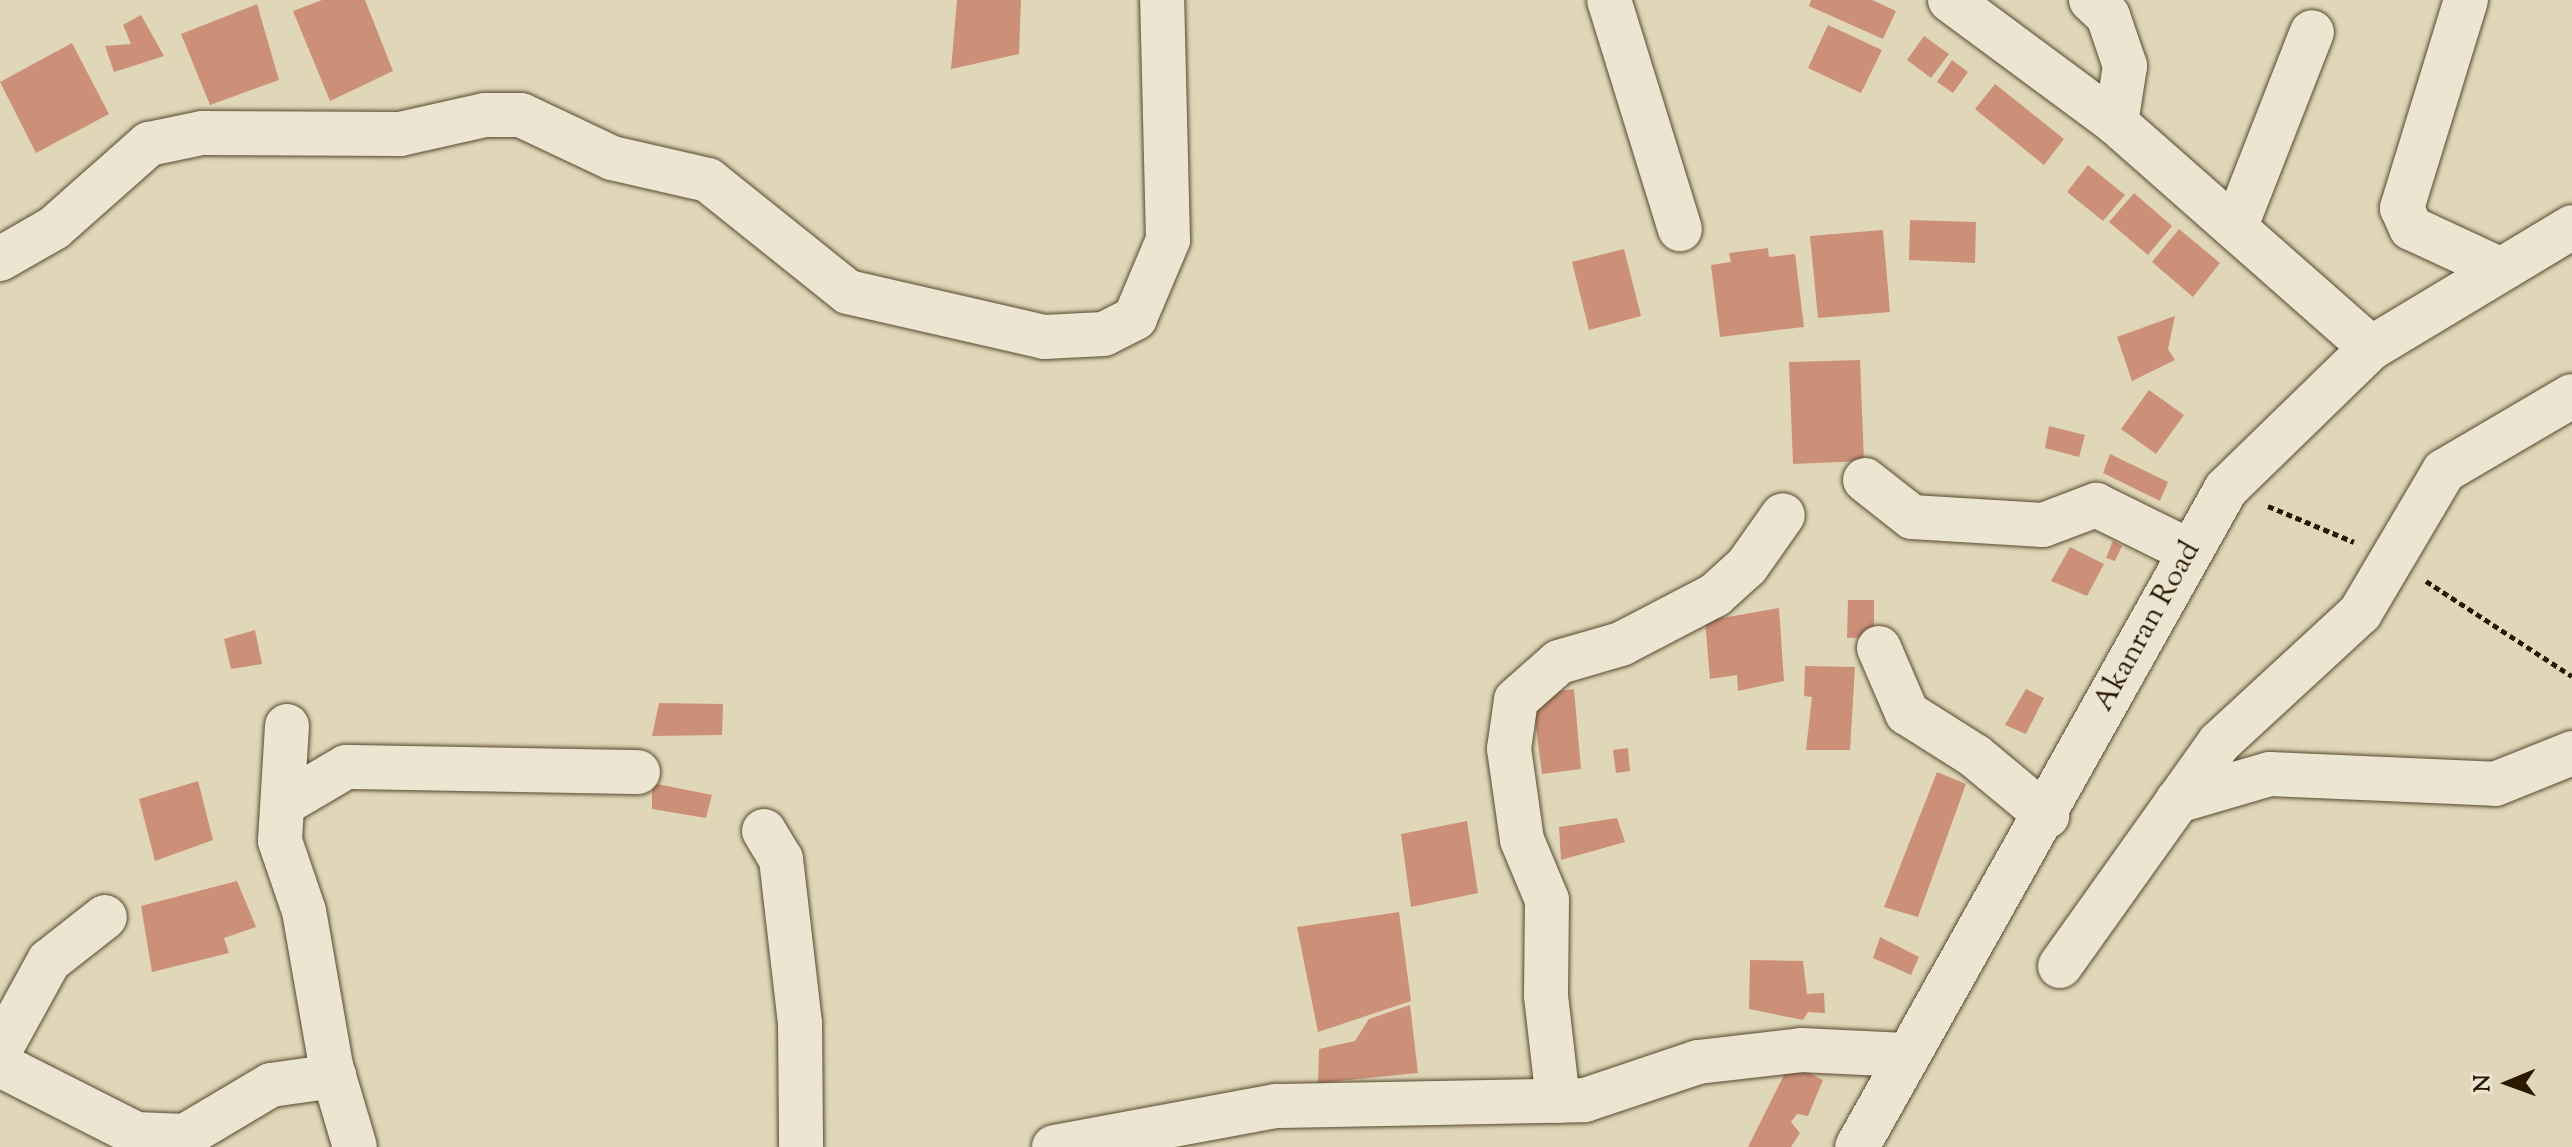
<!DOCTYPE html>
<style>
body{margin:0}
#map{position:relative;width:2572px;height:1147px;overflow:hidden;background:#e0d7b9;font-family:"Sorts Mill Goudy",serif}
div>[style]{position:absolute}
.building>*{inset:0;background:#cc9079}
.path>*{height:5px;margin-top:-2.5px;transform-origin:0;background:repeating-linear-gradient(90deg,#2a1800 0 6px,transparent 0 10px)}
.roads{filter:drop-shadow(0 0 2px #58482e) drop-shadow(0 0 2px #58482e)}
.street>*{height:44px;margin:-22px;padding:0 22px;transform-origin:22px;border-radius:22px;background:#ebe5d2}
.secondary>*{height:44px;margin:-22px;padding:0 22px;transform-origin:22px;border-radius:22px;background:#ebe5d2}
span{translate:-50% -50%;white-space:nowrap;text-align:center;line-height:1.15;-webkit-text-stroke:6px #ebe5d2;paint-order:stroke}
.street-label{font-size:30px;color:#2a1800}
.north{position:absolute;left:2468px;top:1043px;width:80px;height:80px;-webkit-text-stroke:6px #ebe5d2;paint-order:stroke;rotate:269deg;font-size:22px;font-weight:700;line-height:32px;text-align:center;color:#2a1800}
.north::after{content:'';display:block;margin:auto;width:28px;height:36px;background:#2a1800;clip-path:polygon(50% 0,100% 100%,50% 72%,0 100%)}
</style>
<div id="map">
<div class="building">
<div style="clip-path:polygon(322px 0,365px 0,393px 71px,330px 101px,293px 11px)"></div>
<div style="clip-path:polygon(957px 0,1021px 0,1019px 54px,951px 69px)"></div>
<div style="clip-path:polygon(1811px 0,1872px 0,1896px 11px,1883px 39px,1809px 6px)"></div>
<div style="clip-path:polygon(257px 4px,279px 80px,210px 105px,181px 34px)"></div>
<div style="clip-path:polygon(141px 15px,164px 56px,114px 72px,105px 46px,131px 44px,123px 25px)"></div>
<div style="clip-path:polygon(1828px 25px,1882px 50px,1861px 93px,1808px 68px)"></div>
<div style="clip-path:polygon(1924px 36px,1949px 54px,1931px 78px,1907px 60px)"></div>
<div style="clip-path:polygon(72px 43px,109px 114px,36px 153px,0 82px)"></div>
<div style="clip-path:polygon(1952px 60px,1968px 72px,1953px 93px,1937px 82px)"></div>
<div style="clip-path:polygon(1995px 84px,2064px 139px,2044px 165px,1975px 109px)"></div>
<div style="clip-path:polygon(2088px 165px,2125px 195px,2103px 221px,2067px 192px)"></div>
<div style="clip-path:polygon(2134px 193px,2172px 226px,2148px 255px,2109px 222px)"></div>
<div style="clip-path:polygon(1910px 220px,1976px 222px,1975px 263px,1909px 260px)"></div>
<div style="clip-path:polygon(2179px 229px,2220px 263px,2193px 297px,2152px 262px)"></div>
<div style="clip-path:polygon(1883px 230px,1890px 312px,1818px 318px,1810px 236px)"></div>
<div style="clip-path:polygon(1768px 248px,1769px 257px,1795px 254px,1804px 327px,1720px 337px,1711px 265px,1731px 262px,1729px 253px)"></div>
<div style="clip-path:polygon(1624px 249px,1641px 316px,1589px 330px,1572px 262px)"></div>
<div style="clip-path:polygon(2175px 316px,2168px 349px,2175px 360px,2132px 381px,2117px 337px)"></div>
<div style="clip-path:polygon(1860px 360px,1864px 461px,1793px 464px,1789px 362px)"></div>
<div style="clip-path:polygon(2149px 390px,2184px 415px,2156px 454px,2121px 429px)"></div>
<div style="clip-path:polygon(2049px 426px,2085px 435px,2079px 457px,2045px 448px)"></div>
<div style="clip-path:polygon(2110px 454px,2168px 482px,2160px 501px,2103px 473px)"></div>
<div style="clip-path:polygon(2113px 541px,2122px 546px,2115px 561px,2106px 558px)"></div>
<div style="clip-path:polygon(2070px 547px,2104px 564px,2087px 596px,2051px 581px)"></div>
<div style="clip-path:polygon(1848px 600px,1874px 600px,1874px 637px,1847px 638px)"></div>
<div style="clip-path:polygon(1779px 608px,1784px 681px,1738px 691px,1737px 675px,1710px 679px,1705px 621px)"></div>
<div style="clip-path:polygon(255px 630px,262px 664px,231px 669px,224px 639px)"></div>
<div style="clip-path:polygon(1805px 666px,1855px 667px,1850px 750px,1806px 750px,1812px 697px,1804px 696px)"></div>
<div style="clip-path:polygon(1574px 689px,1581px 769px,1542px 774px,1532px 695px)"></div>
<div style="clip-path:polygon(2026px 689px,2044px 698px,2026px 734px,2005px 725px)"></div>
<div style="clip-path:polygon(659px 703px,723px 704px,722px 735px,652px 736px)"></div>
<div style="clip-path:polygon(1628px 748px,1630px 771px,1616px 773px,1613px 750px)"></div>
<div style="clip-path:polygon(1937px 772px,1966px 784px,1918px 917px,1884px 907px)"></div>
<div style="clip-path:polygon(198px 781px,213px 840px,155px 861px,139px 799px)"></div>
<div style="clip-path:polygon(652px 783px,712px 795px,706px 818px,652px 809px)"></div>
<div style="clip-path:polygon(1617px 818px,1625px 842px,1561px 860px,1559px 827px)"></div>
<div style="clip-path:polygon(1467px 821px,1478px 893px,1411px 907px,1401px 834px)"></div>
<div style="clip-path:polygon(237px 881px,256px 927px,224px 938px,229px 953px,152px 972px,141px 906px)"></div>
<div style="clip-path:polygon(1399px 912px,1411px 1001px,1318px 1032px,1297px 927px)"></div>
<div style="clip-path:polygon(1880px 937px,1919px 957px,1911px 975px,1873px 958px)"></div>
<div style="clip-path:polygon(1750px 960px,1803px 961px,1807px 994px,1824px 993px,1825px 1013px,1808px 1012px,1803px 1020px,1749px 1009px)"></div>
<div style="clip-path:polygon(1410px 1005px,1418px 1073px,1318px 1083px,1319px 1049px,1355px 1041px,1369px 1019px)"></div>
<div style="clip-path:polygon(1790px 1063px,1823px 1080px,1808px 1116px,1797px 1114px,1791px 1122px,1800px 1133px,1791px 1147px,1748px 1147px)"></div>
</div>
<div class="path">
<div style="left:2268px;top:506px;width:93px;rotate:22.7deg"></div>
<div style="left:2426px;top:581px;width:174px;rotate:33.1deg"></div>
</div>
<div class="roads">
<div class="street">
<div style="left:1609px;top:0;width:240px;rotate:72.8deg"></div>
<div style="left:1950px;top:0;width:207px;rotate:36.5deg"></div>
<div style="left:2116px;top:123px;width:340px;rotate:41.4deg"></div>
<div style="left:2091px;top:0;width:23px;rotate:43deg"></div>
<div style="left:2108px;top:16px;width:53px;rotate:71.2deg"></div>
<div style="left:2125px;top:66px;width:58px;rotate:99deg"></div>
<div style="left:2466px;top:0;width:218px;rotate:107.1deg"></div>
<div style="left:2402px;top:208px;width:22px;rotate:66deg"></div>
<div style="left:2411px;top:228px;width:93px;rotate:24.9deg"></div>
<div style="left:2236px;top:226px;width:208px;rotate:-68.6deg"></div>
<div style="left:0;top:259px;width:62px;rotate:-29.9deg"></div>
<div style="left:54px;top:228px;width:127px;rotate:-41.5deg"></div>
<div style="left:149px;top:144px;width:54px;rotate:-11.7deg"></div>
<div style="left:202px;top:133px;width:198px;rotate:0.3deg"></div>
<div style="left:400px;top:134px;width:87px;rotate:-12.6deg"></div>
<div style="left:485px;top:115px;width:36px"></div>
<div style="left:521px;top:115px;width:101px;rotate:25.3deg"></div>
<div style="left:612px;top:158px;width:98px;rotate:12.9deg"></div>
<div style="left:708px;top:180px;width:179px;rotate:38.7deg"></div>
<div style="left:848px;top:292px;width:201px;rotate:12.9deg"></div>
<div style="left:1044px;top:337px;width:60px;rotate:-2.9deg"></div>
<div style="left:1104px;top:334px;width:35px;rotate:-27deg"></div>
<div style="left:1135px;top:318px;width:85px;rotate:-67.1deg"></div>
<div style="left:1168px;top:240px;width:240px;rotate:-91.4deg"></div>
<div style="left:1865px;top:480px;width:60px;rotate:38.2deg"></div>
<div style="left:1912px;top:517px;width:131px;rotate:3.5deg"></div>
<div style="left:2043px;top:525px;width:57px;rotate:-20.7deg"></div>
<div style="left:2096px;top:505px;width:104px;rotate:26.3deg"></div>
<div style="left:1879px;top:648px;width:71px;rotate:66.7deg"></div>
<div style="left:1907px;top:713px;width:80px;rotate:32.3deg"></div>
<div style="left:1975px;top:756px;width:94px;rotate:39.8deg"></div>
<div style="left:287px;top:726px;width:115px;rotate:93.5deg"></div>
<div style="left:280px;top:841px;width:74px;rotate:71.1deg"></div>
<div style="left:304px;top:911px;width:157px;rotate:80.1deg"></div>
<div style="left:331px;top:1066px;width:84px;rotate:73.5deg"></div>
<div style="left:2177px;top:801px;width:97px;rotate:-16.2deg"></div>
<div style="left:2270px;top:774px;width:225px;rotate:2.5deg"></div>
<div style="left:2495px;top:784px;width:83px;rotate:-21.9deg"></div>
<div style="left:283px;top:804px;width:73px;rotate:-30.4deg"></div>
<div style="left:346px;top:767px;width:292px;rotate:1deg"></div>
<div style="left:764px;top:831px;width:33px;rotate:59deg"></div>
<div style="left:781px;top:859px;width:165px;rotate:83.4deg"></div>
<div style="left:800px;top:1023px;width:124px;rotate:89.5deg"></div>
<div style="left:2060px;top:966px;width:274px;rotate:-54.5deg"></div>
<div style="left:2219px;top:743px;width:192px;rotate:-42.7deg"></div>
<div style="left:2360px;top:613px;width:165px;rotate:-59.4deg"></div>
<div style="left:2444px;top:471px;width:148px;rotate:-30.4deg"></div>
<div style="left:0;top:1050px;width:102px;rotate:-61.2deg"></div>
<div style="left:49px;top:961px;width:71px;rotate:-38.2deg"></div>
<div style="left:0;top:1065px;width:153px;rotate:26.9deg"></div>
<div style="left:136px;top:1134px;width:49px;rotate:2.3deg"></div>
<div style="left:185px;top:1136px;width:100px;rotate:-30.7deg"></div>
<div style="left:271px;top:1085px;width:64px;rotate:-8.1deg"></div>
<div style="left:1558px;top:1101px;width:107px;rotate:-96.5deg"></div>
<div style="left:1546px;top:995px;width:95px;rotate:-89.4deg"></div>
<div style="left:1547px;top:900px;width:65px;rotate:-112.6deg"></div>
<div style="left:1522px;top:840px;width:92px;rotate:-98.1deg"></div>
<div style="left:1509px;top:749px;width:49px;rotate:-81.9deg"></div>
<div style="left:1516px;top:700px;width:57px;rotate:-41.5deg"></div>
<div style="left:1559px;top:662px;width:65px;rotate:-16.2deg"></div>
<div style="left:1621px;top:644px;width:106px;rotate:-27.5deg"></div>
<div style="left:1715px;top:595px;width:43px;rotate:-42.2deg"></div>
<div style="left:1747px;top:566px;width:62px;rotate:-54.8deg"></div>
<div style="left:1054px;top:1147px;width:226px;rotate:-10.5deg"></div>
<div style="left:1276px;top:1106px;width:309px;rotate:-1.1deg"></div>
<div style="left:1585px;top:1100px;width:119px;rotate:-18.6deg"></div>
<div style="left:1698px;top:1062px;width:104px;rotate:-6.6deg"></div>
<div style="left:1801px;top:1050px;width:105px;rotate:2.7deg"></div>
</div>
<div class="secondary">
<div style="left:1857px;top:1147px;width:754px;rotate:-60.72deg"></div>
<div style="left:2226px;top:489px;width:202px;rotate:-44.2deg"></div>
<div style="left:2371px;top:348px;width:235px;rotate:-31deg"></div>
</div>
</div>
<div class="street-label">
<span style="left:2148px;top:627px;rotate:-61deg">Akanran Road</span>
</div>
<div class="north">N</div>
</div>
